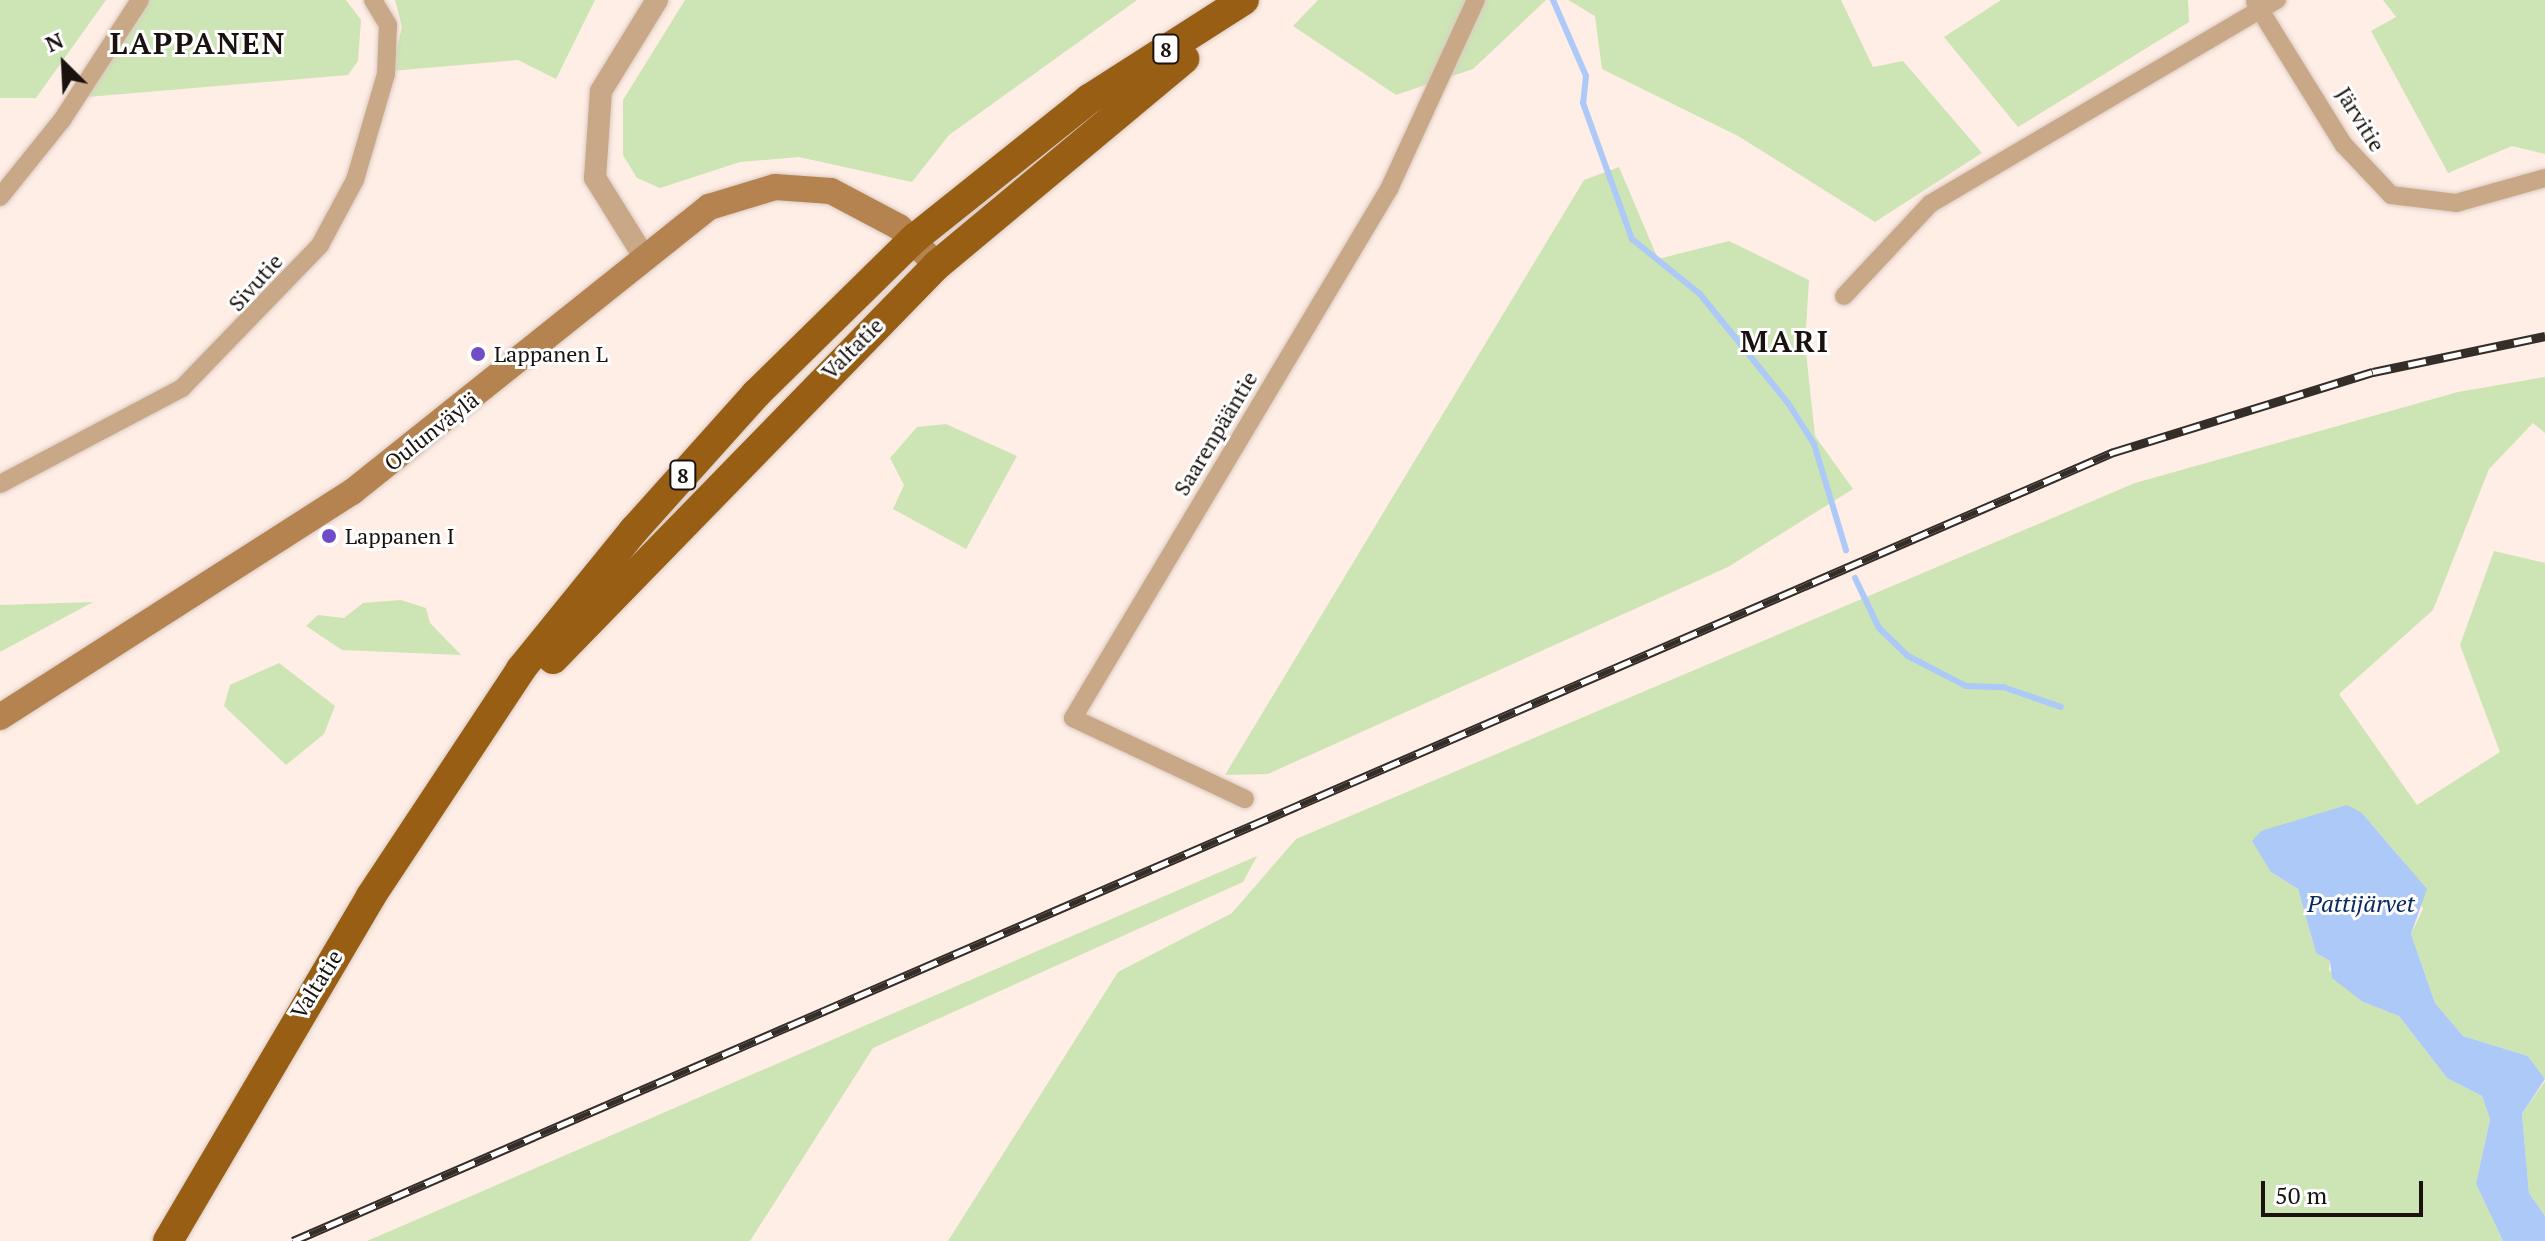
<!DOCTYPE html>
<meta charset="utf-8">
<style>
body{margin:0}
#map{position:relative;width:2545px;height:1241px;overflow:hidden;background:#ffeee6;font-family:"PT Serif",serif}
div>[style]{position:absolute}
.green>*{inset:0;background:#cde4b5}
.water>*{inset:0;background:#acc9f8}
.stream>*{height:6px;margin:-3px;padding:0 3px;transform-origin:3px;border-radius:3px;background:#acc9f8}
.roads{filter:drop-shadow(0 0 2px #dacbc3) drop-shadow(0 0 2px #dacbc3)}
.minor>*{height:18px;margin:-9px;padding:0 9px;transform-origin:9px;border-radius:9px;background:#c9a887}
.tertiary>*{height:22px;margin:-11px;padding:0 11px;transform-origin:11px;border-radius:11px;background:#c9a887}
.secondary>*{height:26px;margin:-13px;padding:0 13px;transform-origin:13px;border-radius:13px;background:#b4834f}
.trunk>*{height:30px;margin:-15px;padding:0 15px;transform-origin:15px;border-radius:15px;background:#975e14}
.rail>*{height:9px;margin-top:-4.5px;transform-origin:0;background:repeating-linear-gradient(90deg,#fff 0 18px,#352d28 0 36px);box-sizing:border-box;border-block:2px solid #352d28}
.dots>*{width:22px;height:22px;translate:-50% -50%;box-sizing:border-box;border:4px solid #fff;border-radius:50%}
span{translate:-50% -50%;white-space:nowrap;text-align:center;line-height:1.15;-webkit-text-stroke:6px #fff;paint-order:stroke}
.shield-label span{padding:2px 6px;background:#fff;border:2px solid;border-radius:6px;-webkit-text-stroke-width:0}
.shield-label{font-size:20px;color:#19120e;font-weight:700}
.street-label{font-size:22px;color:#19120e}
.poi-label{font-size:22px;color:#19120e}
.left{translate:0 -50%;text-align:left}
.water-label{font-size:24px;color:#092a60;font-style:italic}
.district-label{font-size:30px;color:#19120e;font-weight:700;letter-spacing:2px}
.north{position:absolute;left:24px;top:24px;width:80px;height:80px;-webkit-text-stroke:6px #fff;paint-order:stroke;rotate:336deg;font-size:22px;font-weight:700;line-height:32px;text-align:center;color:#19120e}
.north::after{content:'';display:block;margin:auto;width:28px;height:36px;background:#19120e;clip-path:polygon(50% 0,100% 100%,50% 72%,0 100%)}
.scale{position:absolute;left:2261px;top:1181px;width:162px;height:36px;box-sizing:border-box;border:4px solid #19120e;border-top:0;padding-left:10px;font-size:24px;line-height:28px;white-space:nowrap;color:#19120e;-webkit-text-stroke:6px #fff;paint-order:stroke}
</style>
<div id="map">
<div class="green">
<div style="clip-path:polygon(0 0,106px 0,36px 98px,0 98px)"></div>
<div style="clip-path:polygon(149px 0,346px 0,361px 20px,358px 61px,348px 75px,87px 97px)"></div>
<div style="clip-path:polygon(395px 0,595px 0,556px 79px,518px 60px,391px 71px,402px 27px)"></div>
<div style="clip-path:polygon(685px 0,1137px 0,949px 135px,912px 182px,799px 157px,740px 162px,660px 188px,637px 178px,623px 155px,623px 100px)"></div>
<div style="clip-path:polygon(1318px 0,1546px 0,1473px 69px,1396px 95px,1293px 26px)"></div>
<div style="clip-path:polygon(1568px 0,1841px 0,1873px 67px,1903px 61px,1982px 153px,1875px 222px,1738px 136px,1602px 69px,1595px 16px)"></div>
<div style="clip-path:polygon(2001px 0,2188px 0,2189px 22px,2018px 127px,1944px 37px)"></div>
<div style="clip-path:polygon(2383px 0,2545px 0,2545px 154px,2512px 146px,2448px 173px,2371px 31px,2396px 17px)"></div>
<div style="clip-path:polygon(1619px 167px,1658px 259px,1729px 241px,1809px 280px,1805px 343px,1815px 436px,1853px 489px,1728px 567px,1268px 774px,1225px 775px,1584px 180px)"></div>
<div style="clip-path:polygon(2545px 377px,2545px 433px,2533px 423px,2489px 469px,2433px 610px,2339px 694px,2417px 805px,2500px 752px,2460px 645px,2494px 551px,2545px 563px,2545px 1079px,2528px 1056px,2463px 1036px,2435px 1003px,2411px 934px,2423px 909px,2404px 862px,2362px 813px,2261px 831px,2271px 872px,2298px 889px,2316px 953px,2330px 961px,2329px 970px,2363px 1002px,2399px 1016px,2447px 1078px,2482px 1096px,2490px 1119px,2476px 1184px,2503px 1241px,948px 1241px,1118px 972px,1232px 913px,1296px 839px,2135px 483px,2458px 392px)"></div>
<div style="clip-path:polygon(946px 424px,1017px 456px,966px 549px,893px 509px,904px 485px,890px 458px,917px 427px)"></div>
<div style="clip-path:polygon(401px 600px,426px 608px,430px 623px,461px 655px,342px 650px,306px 626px,318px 615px,344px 618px,363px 603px)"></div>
<div style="clip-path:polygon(93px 602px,0 652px,0 605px)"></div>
<div style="clip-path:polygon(279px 663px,335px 706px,324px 734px,286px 765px,224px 706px,230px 685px)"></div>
<div style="clip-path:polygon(1257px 856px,1243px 882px,873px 1048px,750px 1241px,367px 1241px)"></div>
<div style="clip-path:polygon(2545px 1081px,2545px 1216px,2529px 1193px,2522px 1114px)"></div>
</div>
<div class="water">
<div style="clip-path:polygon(2347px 805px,2362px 813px,2427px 889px,2411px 934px,2435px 1003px,2463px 1036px,2528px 1056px,2545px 1079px,2522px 1114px,2529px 1193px,2545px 1216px,2545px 1241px,2503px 1241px,2476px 1184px,2490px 1119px,2482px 1096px,2447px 1078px,2399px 1016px,2363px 1002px,2332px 978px,2330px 961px,2316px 953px,2298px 889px,2271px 872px,2252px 841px,2261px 831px)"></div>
</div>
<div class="stream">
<div style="left:1553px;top:0;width:83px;rotate:66.5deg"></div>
<div style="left:1586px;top:76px;width:27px;rotate:96deg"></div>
<div style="left:1583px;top:103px;width:145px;rotate:70.2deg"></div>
<div style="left:1632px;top:239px;width:87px;rotate:39deg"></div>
<div style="left:1700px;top:294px;width:140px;rotate:51.1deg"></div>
<div style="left:1788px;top:403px;width:49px;rotate:57.6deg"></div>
<div style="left:1814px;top:444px;width:111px;rotate:73.2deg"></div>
<div style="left:1855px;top:578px;width:55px;rotate:64.4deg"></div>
<div style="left:1879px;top:628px;width:40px;rotate:44deg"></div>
<div style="left:1908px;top:656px;width:65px;rotate:27.3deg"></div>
<div style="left:1966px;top:686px;width:37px;rotate:2deg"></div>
<div style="left:2003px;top:687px;width:61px;rotate:19deg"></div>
</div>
<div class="roads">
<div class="minor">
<div style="left:2255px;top:2px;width:167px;rotate:58.2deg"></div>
<div style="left:2343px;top:144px;width:70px;rotate:46.7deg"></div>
<div style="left:2391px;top:195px;width:65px;rotate:7deg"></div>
<div style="left:2456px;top:203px;width:92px;rotate:-15.7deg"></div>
<div style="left:0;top:197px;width:99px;rotate:-51.2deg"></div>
<div style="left:62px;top:120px;width:143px;rotate:-57deg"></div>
<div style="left:1844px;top:296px;width:126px;rotate:-46.9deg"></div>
<div style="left:1930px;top:204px;width:403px;rotate:-30.5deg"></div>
<div style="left:0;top:484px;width:206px;rotate:-27.8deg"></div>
<div style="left:182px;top:388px;width:199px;rotate:-46deg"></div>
<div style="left:320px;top:245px;width:74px;rotate:-61.7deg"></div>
<div style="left:355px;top:180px;width:110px;rotate:-73.7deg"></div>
<div style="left:386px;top:74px;width:49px;rotate:-87.7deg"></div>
<div style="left:388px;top:25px;width:29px;rotate:-121deg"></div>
<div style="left:1245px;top:799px;width:190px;rotate:-154.8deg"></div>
<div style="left:1073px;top:718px;width:616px;rotate:-59.15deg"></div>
<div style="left:1389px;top:189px;width:208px;rotate:-65.3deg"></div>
</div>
<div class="tertiary">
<div style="left:643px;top:255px;width:91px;rotate:-121.9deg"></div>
<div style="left:595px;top:178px;width:87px;rotate:-86.1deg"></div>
<div style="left:601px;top:91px;width:107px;rotate:-58.4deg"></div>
</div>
<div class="secondary">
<div style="left:0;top:717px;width:418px;rotate:-32.6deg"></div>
<div style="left:352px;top:492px;width:457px;rotate:-38.6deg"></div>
<div style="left:709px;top:207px;width:69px;rotate:-16.9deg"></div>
<div style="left:775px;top:187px;width:56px;rotate:4.1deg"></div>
<div style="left:831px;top:191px;width:77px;rotate:27.9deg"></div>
<div style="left:899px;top:227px;width:54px;rotate:45deg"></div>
</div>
<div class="trunk">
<div style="left:553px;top:659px;width:550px;rotate:-45.74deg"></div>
<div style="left:937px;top:265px;width:322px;rotate:-39.8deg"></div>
<div style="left:168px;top:1241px;width:400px;rotate:-59.5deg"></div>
<div style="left:371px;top:896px;width:272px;rotate:-56.5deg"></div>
<div style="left:521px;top:669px;width:179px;rotate:-50.9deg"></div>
<div style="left:634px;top:530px;width:183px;rotate:-48.1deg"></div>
<div style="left:756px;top:394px;width:223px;rotate:-44.5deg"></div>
<div style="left:915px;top:238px;width:223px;rotate:-38.6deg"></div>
<div style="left:1089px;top:99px;width:184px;rotate:-32.6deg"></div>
</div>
</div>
<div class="rail">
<div style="left:293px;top:1241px;width:1985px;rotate:-23.43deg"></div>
<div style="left:2114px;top:452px;width:271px;rotate:-17.2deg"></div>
<div style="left:2373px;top:372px;width:176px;rotate:-11.8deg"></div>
</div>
<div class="dots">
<div style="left:478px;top:354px;background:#704dc6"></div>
<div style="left:329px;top:536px;background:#704dc6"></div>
</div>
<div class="shield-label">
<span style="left:1166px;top:49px">8</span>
<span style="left:683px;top:475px">8</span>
</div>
<div class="street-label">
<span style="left:2361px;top:119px;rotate:58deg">Järvitie</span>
<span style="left:255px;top:282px;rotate:-48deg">Sivutie</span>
<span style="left:852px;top:348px;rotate:-45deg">Valtatie</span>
<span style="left:431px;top:431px;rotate:-38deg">Oulunväylä</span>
<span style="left:1215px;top:433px;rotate:-59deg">Saarenpääntie</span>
<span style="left:316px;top:984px;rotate:-58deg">Valtatie</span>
</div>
<div class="poi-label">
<span class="left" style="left:494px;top:354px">Lappanen L</span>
<span class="left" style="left:345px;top:536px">Lappanen I</span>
</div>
<div class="water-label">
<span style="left:2361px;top:904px">Pattijärvet</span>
</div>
<div class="district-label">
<span style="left:198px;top:43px">LAPPANEN</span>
<span style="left:1785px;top:341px">MARI</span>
</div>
<div class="north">N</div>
<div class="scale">50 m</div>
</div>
